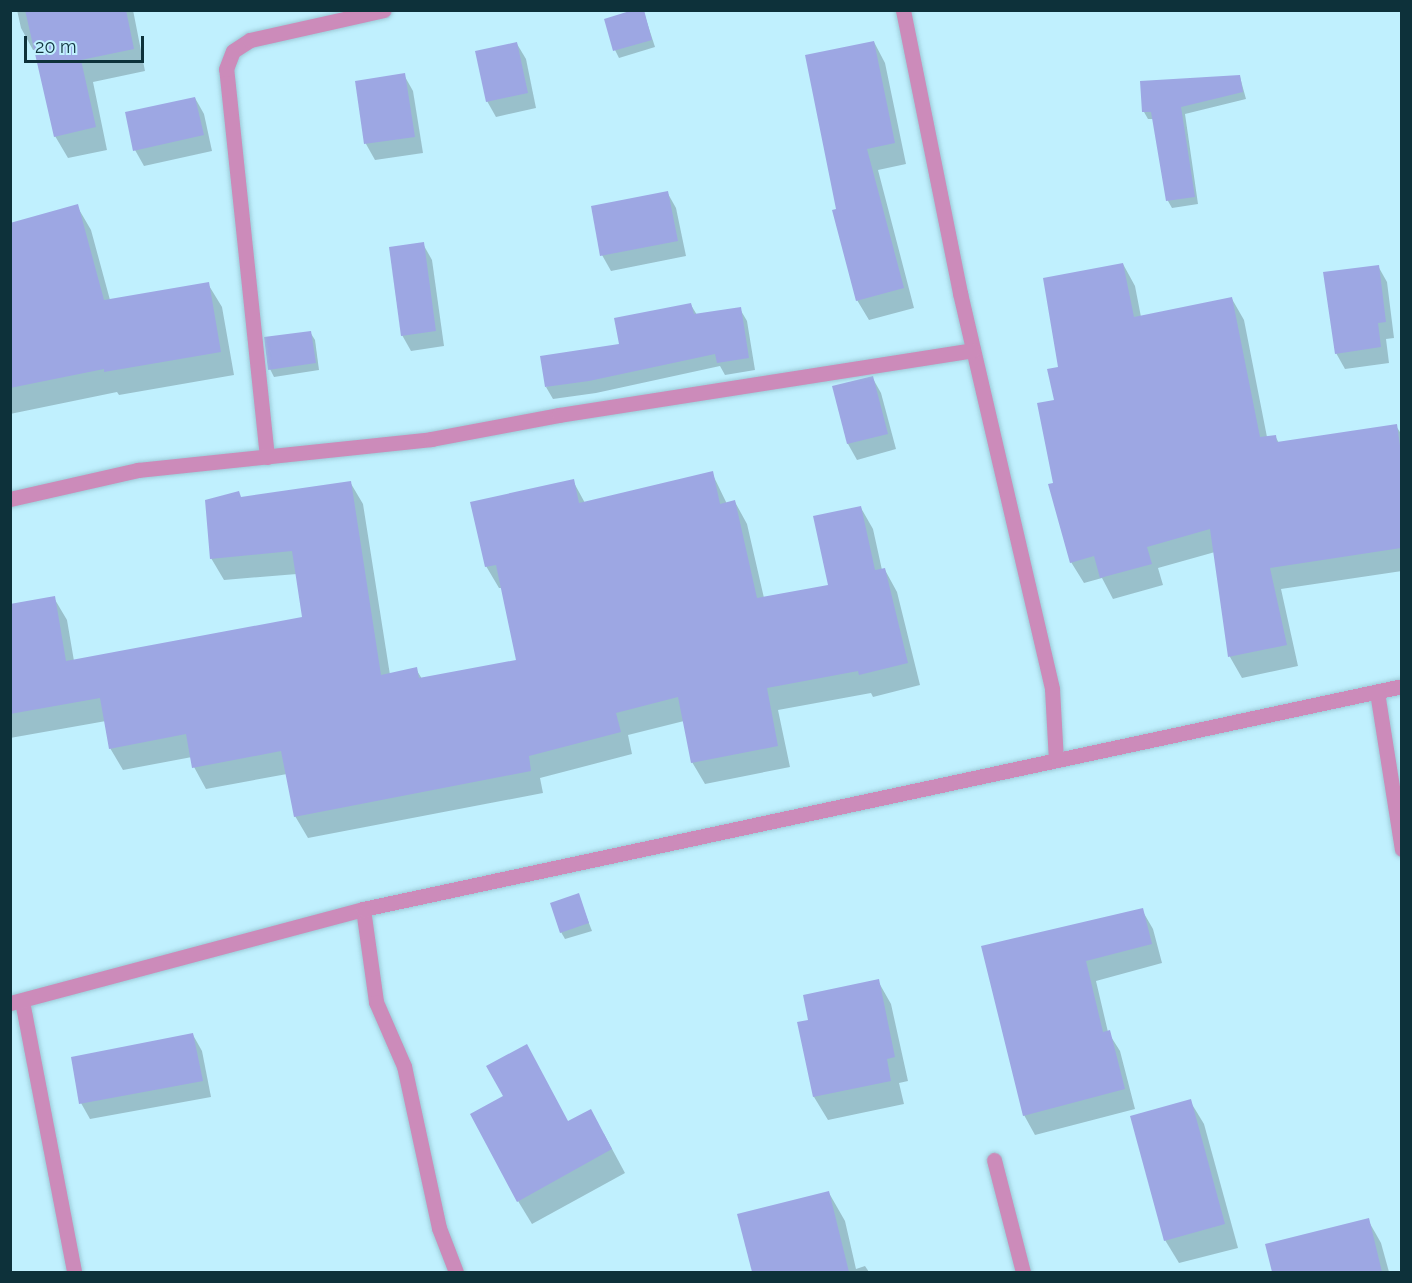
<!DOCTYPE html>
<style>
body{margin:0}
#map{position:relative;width:1412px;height:1283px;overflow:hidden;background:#c0f0fe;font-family:Raleway,sans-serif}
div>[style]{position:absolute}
.shadow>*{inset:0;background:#0003}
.building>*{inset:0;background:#9da7e3}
.roads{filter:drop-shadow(0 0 2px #9ccad7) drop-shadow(0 0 2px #9ccad7)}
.street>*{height:15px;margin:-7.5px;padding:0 7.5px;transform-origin:7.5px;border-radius:7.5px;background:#cc8bba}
span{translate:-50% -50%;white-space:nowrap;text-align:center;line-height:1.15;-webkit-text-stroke:4.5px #c0f0fe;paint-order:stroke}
.frame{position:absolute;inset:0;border:12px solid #0d313a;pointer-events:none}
.scale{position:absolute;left:24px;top:36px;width:120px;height:27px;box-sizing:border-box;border:3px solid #0d313a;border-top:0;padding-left:8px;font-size:18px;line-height:21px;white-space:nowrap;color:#0d313a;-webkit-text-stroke:4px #c0f0fe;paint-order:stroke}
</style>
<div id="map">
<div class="shadow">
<div style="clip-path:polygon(17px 10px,133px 10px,145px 71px,93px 82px,107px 150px,68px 158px,55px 136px,36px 50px,33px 50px,21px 28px)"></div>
<div style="clip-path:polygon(643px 10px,655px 47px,619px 58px,615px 50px)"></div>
<div style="clip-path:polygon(874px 42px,885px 63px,906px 164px,878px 170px,914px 308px,869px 320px,857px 300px,837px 210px)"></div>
<div style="clip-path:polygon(517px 44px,526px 59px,536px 108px,496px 117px,487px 101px)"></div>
<div style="clip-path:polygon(404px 75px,413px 91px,423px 153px,375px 160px,366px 144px,356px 82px)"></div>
<div style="clip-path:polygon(1240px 77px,1246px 99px,1185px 114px,1198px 204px,1172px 208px,1168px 201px,1154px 119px,1148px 119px,1144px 112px)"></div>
<div style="clip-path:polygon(195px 98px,204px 114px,212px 151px,144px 166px,135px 150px)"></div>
<div style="clip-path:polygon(667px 192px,676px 208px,686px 256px,611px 271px,602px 255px)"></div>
<div style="clip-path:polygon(77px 206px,91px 230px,110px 300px,208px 284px,222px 307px,234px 375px,119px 395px,117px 392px,10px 414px,10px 224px)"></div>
<div style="clip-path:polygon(423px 244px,432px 260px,444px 346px,411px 351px,402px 335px)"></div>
<div style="clip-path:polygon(1123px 264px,1135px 286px,1141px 317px,1232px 299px,1244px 320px,1267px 437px,1275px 436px,1279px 443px,1396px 426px,1402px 435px,1402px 571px,1281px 589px,1298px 666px,1242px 678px,1230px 657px,1215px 552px,1158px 568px,1163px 585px,1113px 599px,1102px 578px,1084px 583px,1071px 562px,1055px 484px,1056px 402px,1060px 368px)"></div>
<div style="clip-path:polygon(1378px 266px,1387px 282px,1394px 338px,1386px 339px,1389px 363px,1345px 369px,1336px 353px)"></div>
<div style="clip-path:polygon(691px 305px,697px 315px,740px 309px,747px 321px,755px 370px,725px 375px,720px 366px,596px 393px,553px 399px,546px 387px)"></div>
<div style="clip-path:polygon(310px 332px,315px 340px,319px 370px,274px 377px,270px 369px)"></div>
<div style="clip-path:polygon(872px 377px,881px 393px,896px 449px,857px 460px,848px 444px,834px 387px)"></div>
<div style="clip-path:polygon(712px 473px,727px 504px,735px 502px,747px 524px,764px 598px,830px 586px,861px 508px,873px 529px,882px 570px,885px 570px,897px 592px,920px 685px,873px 697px,871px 693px,778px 710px,790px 767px,705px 784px,692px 762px,684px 721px,628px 735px,632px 754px,540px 778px,543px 793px,308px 838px,295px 816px,287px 774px,206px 789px,194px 767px,192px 757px,123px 770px,110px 748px,106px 721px,10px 738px,10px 606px,54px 598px,67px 620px,74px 661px,303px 618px,297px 574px,224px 580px,211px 558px,242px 499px,350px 482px,363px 504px,390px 675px,416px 669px,422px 679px,518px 662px,502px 588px,499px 588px,486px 566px,573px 481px,585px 503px)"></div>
<div style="clip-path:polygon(578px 895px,592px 931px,565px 939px,561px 932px)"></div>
<div style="clip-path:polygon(1142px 910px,1153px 929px,1162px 963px,1096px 981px,1108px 1032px,1120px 1051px,1135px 1109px,1035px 1135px,1024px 1115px,983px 947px)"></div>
<div style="clip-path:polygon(878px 981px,891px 1004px,908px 1081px,899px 1083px,904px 1104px,828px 1120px,814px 1097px,799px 1023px,810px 1021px)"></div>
<div style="clip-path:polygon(193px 1035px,202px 1051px,211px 1097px,90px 1119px,81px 1103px)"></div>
<div style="clip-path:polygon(1190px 1101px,1204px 1124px,1238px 1248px,1179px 1263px,1165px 1240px)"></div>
<div style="clip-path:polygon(569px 1122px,604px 1134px,625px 1173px,532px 1224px,518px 1201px)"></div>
<div style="clip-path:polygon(829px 1193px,845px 1221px,856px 1269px,865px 1266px,869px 1272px,753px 1272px,739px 1215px)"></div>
<div style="clip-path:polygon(1368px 1220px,1381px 1243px,1389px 1272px,1274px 1272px,1267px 1245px)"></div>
</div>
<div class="building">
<div style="clip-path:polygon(25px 10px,126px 10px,134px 49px,81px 60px,96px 127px,54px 137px)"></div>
<div style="clip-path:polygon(633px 10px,644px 10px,652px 40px,613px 51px,604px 19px)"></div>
<div style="clip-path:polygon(874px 41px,895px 143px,867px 149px,904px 288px,856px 301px,832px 210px,836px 209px,805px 55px)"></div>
<div style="clip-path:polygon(517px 42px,528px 93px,486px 102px,475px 51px)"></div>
<div style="clip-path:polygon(405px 73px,415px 137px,364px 144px,355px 81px)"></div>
<div style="clip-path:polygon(1240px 75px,1243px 92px,1181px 107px,1195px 197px,1166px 201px,1151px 112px,1142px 112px,1140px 81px)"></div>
<div style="clip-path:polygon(195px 97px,204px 135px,133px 151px,125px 112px)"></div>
<div style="clip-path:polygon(668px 191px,678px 241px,600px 256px,591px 206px)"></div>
<div style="clip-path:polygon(78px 204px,104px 300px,209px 282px,221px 352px,104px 372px,104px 369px,10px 388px,10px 223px)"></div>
<div style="clip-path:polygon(424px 242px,436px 331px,401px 336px,389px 247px)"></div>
<div style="clip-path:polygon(1123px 263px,1134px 317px,1232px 297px,1260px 437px,1276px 435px,1277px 442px,1397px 424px,1401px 453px,1401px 548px,1270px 568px,1287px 645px,1228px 657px,1210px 529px,1147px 547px,1152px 564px,1100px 578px,1094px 556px,1070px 563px,1048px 484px,1053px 483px,1037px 403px,1054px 400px,1047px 369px,1058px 367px,1043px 278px)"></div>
<div style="clip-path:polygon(1379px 265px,1386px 322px,1378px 323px,1381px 347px,1335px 354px,1323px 272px)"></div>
<div style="clip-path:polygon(691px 303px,694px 314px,741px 307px,749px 358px,717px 363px,715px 354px,589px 381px,545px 387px,540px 356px,619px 344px,614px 318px)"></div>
<div style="clip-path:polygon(311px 331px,316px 363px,268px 370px,264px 337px)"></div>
<div style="clip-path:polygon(873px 376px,888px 434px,847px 444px,832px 386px)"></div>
<div style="clip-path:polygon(713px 471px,720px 504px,735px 500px,757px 598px,828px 585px,813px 516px,861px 506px,875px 570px,885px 568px,908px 663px,859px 675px,858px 671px,767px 688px,778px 746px,691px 763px,678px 697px,616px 713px,621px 732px,529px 756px,531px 771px,294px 817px,281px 751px,192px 768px,186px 734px,109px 749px,100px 698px,10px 714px,10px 604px,55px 596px,66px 661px,302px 617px,292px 551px,210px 559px,205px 500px,239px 491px,241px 497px,351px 481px,381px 675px,417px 667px,419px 678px,516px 660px,496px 565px,485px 567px,470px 502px,574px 479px,579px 503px)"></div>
<div style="clip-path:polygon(579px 893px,589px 923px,560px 933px,550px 903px)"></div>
<div style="clip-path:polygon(1143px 908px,1152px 944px,1086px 961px,1103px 1032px,1110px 1030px,1125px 1089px,1023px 1116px,981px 946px)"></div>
<div style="clip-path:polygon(879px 979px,895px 1057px,887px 1059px,891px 1081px,813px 1097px,797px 1022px,808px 1020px,803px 995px)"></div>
<div style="clip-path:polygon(193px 1033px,203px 1081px,79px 1104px,71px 1057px)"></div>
<div style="clip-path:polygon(527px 1044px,568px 1121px,591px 1109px,612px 1149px,517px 1202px,470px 1114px,503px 1096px,486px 1066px)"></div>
<div style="clip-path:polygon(1191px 1099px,1225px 1224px,1164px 1241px,1130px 1116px)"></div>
<div style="clip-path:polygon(829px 1191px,849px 1272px,752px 1272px,737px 1214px)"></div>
<div style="clip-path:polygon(1369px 1218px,1382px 1272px,1272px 1272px,1265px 1244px)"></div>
</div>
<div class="roads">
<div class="street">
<div style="left:903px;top:10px;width:289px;rotate:78.6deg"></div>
<div style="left:960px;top:293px;width:407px;rotate:76.9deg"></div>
<div style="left:1052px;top:689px;width:71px;rotate:86.8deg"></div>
<div style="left:267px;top:457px;width:390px;rotate:-96deg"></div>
<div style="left:226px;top:69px;width:19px;rotate:-69deg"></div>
<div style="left:233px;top:51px;width:20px;rotate:-33deg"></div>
<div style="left:250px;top:40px;width:137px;rotate:-12.6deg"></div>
<div style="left:10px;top:499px;width:131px;rotate:-12.8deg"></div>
<div style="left:138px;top:470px;width:295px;rotate:-6deg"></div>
<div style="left:431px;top:439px;width:130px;rotate:-10.6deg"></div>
<div style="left:559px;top:415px;width:419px;rotate:-8.9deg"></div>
<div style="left:1377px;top:692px;width:159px;rotate:81deg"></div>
<div style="left:363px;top:909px;width:94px;rotate:82deg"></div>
<div style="left:376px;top:1002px;width:70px;rotate:66.4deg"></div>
<div style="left:404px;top:1066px;width:166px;rotate:77.8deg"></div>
<div style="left:439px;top:1228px;width:47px;rotate:68.9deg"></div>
<div style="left:22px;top:1001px;width:276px;rotate:79.1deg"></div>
<div style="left:10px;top:1003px;width:365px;rotate:-14.9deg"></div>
<div style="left:363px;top:909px;width:1063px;rotate:-12.11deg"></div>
<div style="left:994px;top:1160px;width:116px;rotate:75.5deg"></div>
</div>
</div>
<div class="frame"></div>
<div class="scale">20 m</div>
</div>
